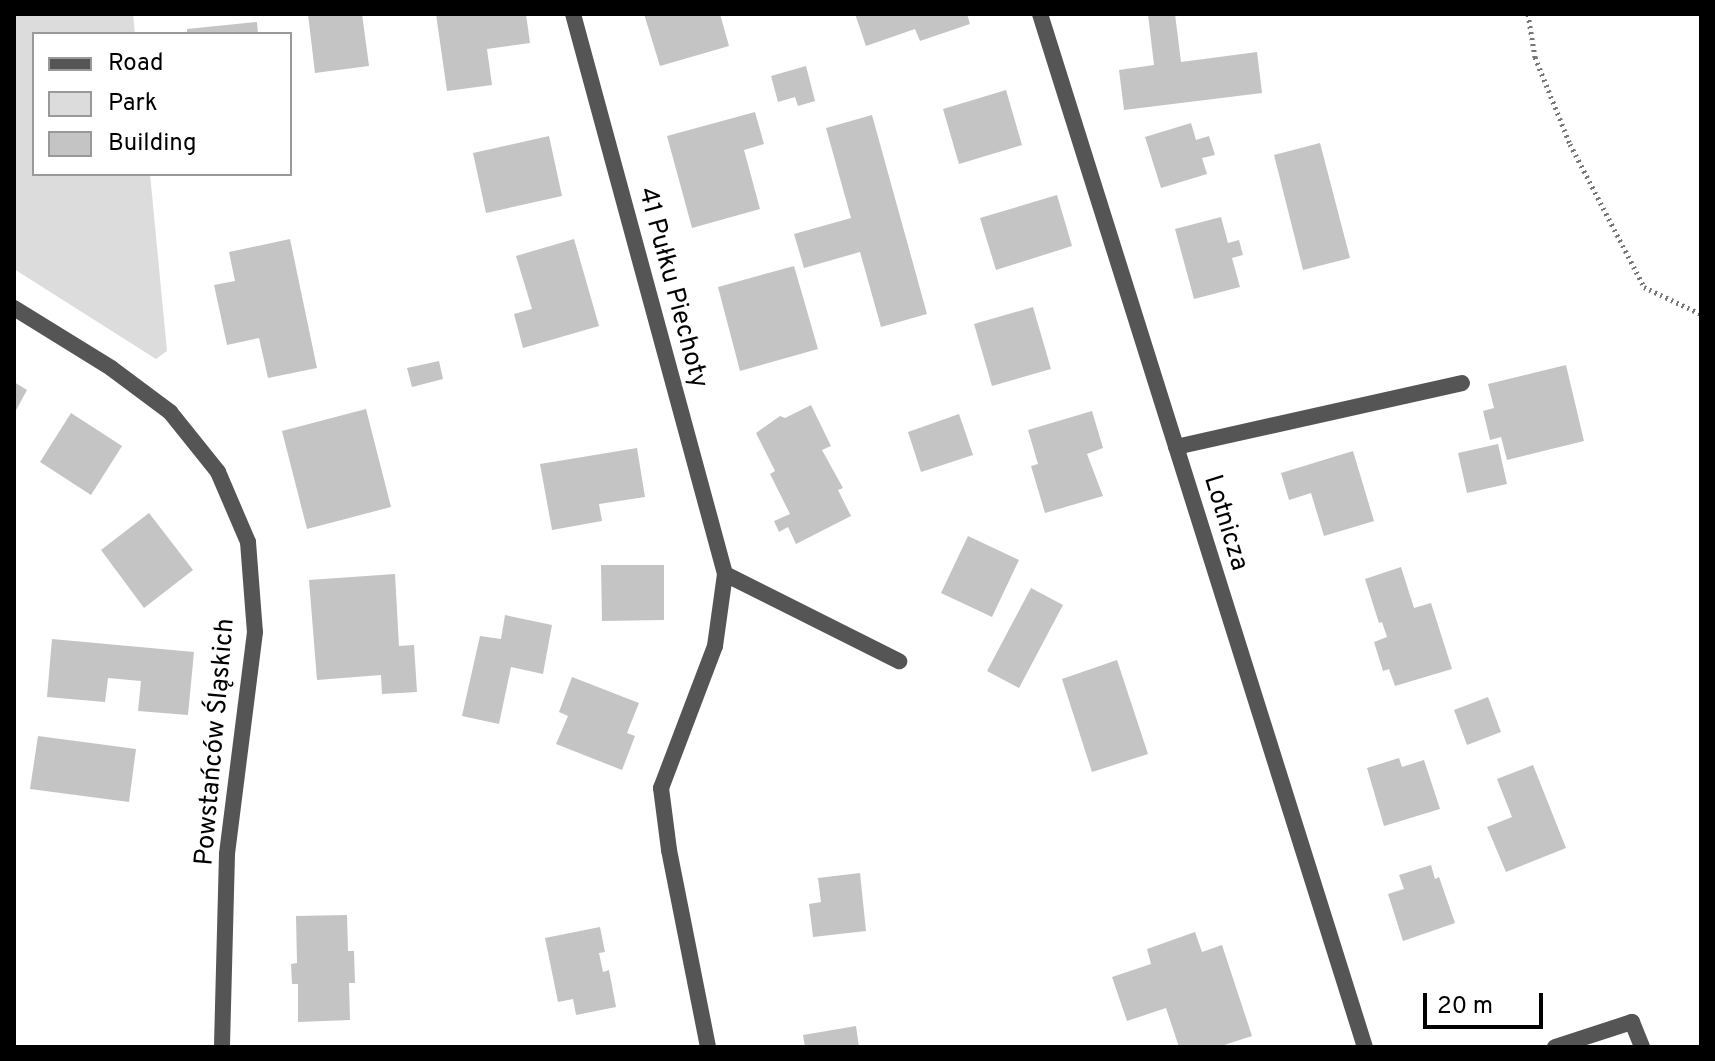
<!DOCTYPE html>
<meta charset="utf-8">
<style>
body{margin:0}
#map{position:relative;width:1715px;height:1061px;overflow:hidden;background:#fff;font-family:Overpass,sans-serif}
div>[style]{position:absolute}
.green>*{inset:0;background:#dcdcdc}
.building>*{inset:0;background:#c4c4c4}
.path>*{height:5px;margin-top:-2.5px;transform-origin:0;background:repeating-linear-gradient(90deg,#777 0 2px,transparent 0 6px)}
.service>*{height:16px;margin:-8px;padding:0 8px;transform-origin:8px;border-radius:8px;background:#555}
.minor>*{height:16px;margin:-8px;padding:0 8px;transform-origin:8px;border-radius:8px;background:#555}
span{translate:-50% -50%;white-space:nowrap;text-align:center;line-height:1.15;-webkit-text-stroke:7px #fff;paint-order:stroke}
.street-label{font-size:26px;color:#000}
.frame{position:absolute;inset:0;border:16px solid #000;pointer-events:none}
.legend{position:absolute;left:32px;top:32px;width:260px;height:144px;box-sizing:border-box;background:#fff;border:2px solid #999;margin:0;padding:10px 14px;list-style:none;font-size:24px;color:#000}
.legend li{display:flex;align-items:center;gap:16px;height:40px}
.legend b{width:40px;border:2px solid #999}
.scale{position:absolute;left:1423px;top:993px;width:120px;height:36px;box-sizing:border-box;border:4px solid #000;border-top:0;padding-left:10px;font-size:24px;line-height:28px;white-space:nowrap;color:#000;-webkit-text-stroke:6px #fff;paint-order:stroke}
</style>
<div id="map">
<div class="green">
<div style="clip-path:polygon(14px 14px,133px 14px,135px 34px,34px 34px,34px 174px,150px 174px,167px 351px,156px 359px,14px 269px)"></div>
</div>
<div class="building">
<div style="clip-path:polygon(308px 14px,362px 14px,369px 66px,315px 73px)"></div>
<div style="clip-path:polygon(436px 14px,526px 14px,530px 43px,487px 49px,492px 85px,447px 91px)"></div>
<div style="clip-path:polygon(644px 14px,720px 14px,729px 46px,660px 66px)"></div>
<div style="clip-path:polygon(855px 14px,967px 14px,970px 24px,920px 41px,915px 29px,866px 46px)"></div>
<div style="clip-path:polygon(1148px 14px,1175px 14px,1181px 62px,1257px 52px,1262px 93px,1124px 110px,1119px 70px,1154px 65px)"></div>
<div style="clip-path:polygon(257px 22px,258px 34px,187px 34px,187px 29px)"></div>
<div style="clip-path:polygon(806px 66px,815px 101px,798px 106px,795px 97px,778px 102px,771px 76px)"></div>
<div style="clip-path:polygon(1006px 90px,1022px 145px,959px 164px,943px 109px)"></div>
<div style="clip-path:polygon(755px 112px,764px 144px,744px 150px,760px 209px,692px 228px,667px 136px)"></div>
<div style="clip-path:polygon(872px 115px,927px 314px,881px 327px,860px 252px,804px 268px,794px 234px,851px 218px,826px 128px)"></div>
<div style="clip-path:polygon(1191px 123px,1196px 140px,1209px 136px,1215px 155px,1202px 158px,1207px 174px,1161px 188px,1145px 137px)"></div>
<div style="clip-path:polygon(549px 136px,562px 196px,486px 213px,473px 153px)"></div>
<div style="clip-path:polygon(1320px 143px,1350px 258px,1303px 270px,1274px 155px)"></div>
<div style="clip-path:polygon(1057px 195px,1072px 246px,996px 270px,980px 218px)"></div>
<div style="clip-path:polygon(1221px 217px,1228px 243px,1239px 240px,1243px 255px,1232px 258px,1240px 287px,1194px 299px,1175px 229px)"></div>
<div style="clip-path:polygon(290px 239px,317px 368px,268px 378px,259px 338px,227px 345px,214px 285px,235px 281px,229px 252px)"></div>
<div style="clip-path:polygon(574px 239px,599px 326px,523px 348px,514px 314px,532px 309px,516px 256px)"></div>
<div style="clip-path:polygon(794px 266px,818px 349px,740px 371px,718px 287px)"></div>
<div style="clip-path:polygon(1033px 307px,1051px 369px,992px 386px,974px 324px)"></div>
<div style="clip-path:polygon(439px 361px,443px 379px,412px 387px,407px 368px)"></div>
<div style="clip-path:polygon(1566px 365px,1584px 441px,1507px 460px,1501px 437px,1490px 440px,1483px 411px,1494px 408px,1488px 384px)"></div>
<div style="clip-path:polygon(14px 382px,27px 390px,14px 414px)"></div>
<div style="clip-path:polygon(811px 405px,831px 446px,822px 450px,843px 488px,838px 490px,851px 516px,796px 544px,788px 527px,779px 532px,774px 521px,790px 514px,770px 474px,775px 471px,756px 433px,780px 416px,785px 418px)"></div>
<div style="clip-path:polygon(366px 409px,391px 507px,307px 529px,282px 431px)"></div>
<div style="clip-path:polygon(1092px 411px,1103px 448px,1087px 454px,1103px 496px,1045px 513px,1031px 466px,1038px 464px,1028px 430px)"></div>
<div style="clip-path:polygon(71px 413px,122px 446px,91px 495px,40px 462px)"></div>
<div style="clip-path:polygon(959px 414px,973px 455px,921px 472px,908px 432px)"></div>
<div style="clip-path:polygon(1498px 444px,1507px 484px,1467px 493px,1458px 453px)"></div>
<div style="clip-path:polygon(637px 448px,645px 497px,599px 504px,602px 521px,552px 530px,540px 464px)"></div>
<div style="clip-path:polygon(1353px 451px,1374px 521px,1324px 536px,1311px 493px,1289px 500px,1281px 473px)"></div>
<div style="clip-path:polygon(149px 513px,193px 570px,144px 608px,101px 550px)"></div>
<div style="clip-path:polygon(968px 536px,1019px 560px,992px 617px,941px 593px)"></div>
<div style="clip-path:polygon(601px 565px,664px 565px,664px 620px,602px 621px)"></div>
<div style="clip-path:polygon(1401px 567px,1414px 608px,1431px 603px,1452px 669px,1395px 686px,1389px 669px,1383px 671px,1374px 642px,1387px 637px,1382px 622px,1379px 623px,1365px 579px)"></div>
<div style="clip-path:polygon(395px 574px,399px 646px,414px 645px,417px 692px,382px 694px,381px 675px,317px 680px,309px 580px)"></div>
<div style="clip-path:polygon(1031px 588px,1063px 605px,1019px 688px,987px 671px)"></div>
<div style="clip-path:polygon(505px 615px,552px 625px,543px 674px,511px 667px,499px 724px,462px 716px,480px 636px,501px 639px)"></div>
<div style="clip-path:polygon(52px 639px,194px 652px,188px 715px,138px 711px,141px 681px,108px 678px,105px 702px,47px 697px)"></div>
<div style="clip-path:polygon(1117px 660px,1148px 754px,1092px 772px,1062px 679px)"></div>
<div style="clip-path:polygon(572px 677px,639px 703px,627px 733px,635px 736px,622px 770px,556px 744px,568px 716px,559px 712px)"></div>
<div style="clip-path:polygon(1488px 697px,1501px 732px,1467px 745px,1454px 710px)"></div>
<div style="clip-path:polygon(38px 736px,136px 749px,129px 802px,30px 789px)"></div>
<div style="clip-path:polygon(1399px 758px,1402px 767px,1424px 760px,1440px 809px,1384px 826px,1367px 768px)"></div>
<div style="clip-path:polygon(1533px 765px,1566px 848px,1506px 872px,1487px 827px,1512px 817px,1497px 779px)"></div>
<div style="clip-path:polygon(1431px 865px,1435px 879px,1439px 877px,1455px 923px,1403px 941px,1388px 894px,1404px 889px,1399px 875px)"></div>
<div style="clip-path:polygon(860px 873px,866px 931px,813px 937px,809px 904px,821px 902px,818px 878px)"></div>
<div style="clip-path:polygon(347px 915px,348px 951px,354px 951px,355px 983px,349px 983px,350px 1020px,298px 1022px,298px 984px,292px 984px,291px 964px,297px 963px,296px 916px)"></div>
<div style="clip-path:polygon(600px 927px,605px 952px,599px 953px,603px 972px,609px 970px,616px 1007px,576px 1015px,573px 999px,558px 1002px,545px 938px)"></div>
<div style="clip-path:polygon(1195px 932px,1202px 952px,1222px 945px,1252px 1036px,1218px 1047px,1179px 1047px,1166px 1008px,1127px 1021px,1112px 977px,1151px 964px,1147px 949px)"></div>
<div style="clip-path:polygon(856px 1026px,859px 1047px,805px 1047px,803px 1035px)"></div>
</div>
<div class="path">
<div style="left:1528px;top:14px;width:44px;rotate:80.8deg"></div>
<div style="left:1535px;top:57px;width:94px;rotate:68.1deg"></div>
<div style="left:1570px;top:144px;width:161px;rotate:62.6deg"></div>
<div style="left:1644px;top:287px;width:63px;rotate:25.3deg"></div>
</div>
<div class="service">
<div style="left:1176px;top:447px;width:293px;rotate:-12.6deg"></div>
<div style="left:1555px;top:1047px;width:81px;rotate:-18deg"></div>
<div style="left:1632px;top:1022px;width:27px;rotate:68deg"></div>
</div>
<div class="minor">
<div style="left:573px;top:14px;width:580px;rotate:74.81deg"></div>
<div style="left:725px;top:574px;width:73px;rotate:97.9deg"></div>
<div style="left:715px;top:646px;width:152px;rotate:110.8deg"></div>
<div style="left:661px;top:788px;width:63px;rotate:82.6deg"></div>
<div style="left:669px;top:850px;width:201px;rotate:78.8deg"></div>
<div style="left:1040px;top:14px;width:1083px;rotate:72.54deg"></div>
<div style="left:14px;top:308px;width:114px;rotate:31.7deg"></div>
<div style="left:111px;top:368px;width:74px;rotate:36.7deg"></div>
<div style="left:170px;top:412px;width:77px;rotate:51.3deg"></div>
<div style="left:218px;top:472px;width:76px;rotate:66.8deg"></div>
<div style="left:248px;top:542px;width:90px;rotate:85.6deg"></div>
<div style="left:255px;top:632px;width:224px;rotate:97.2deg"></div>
<div style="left:227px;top:854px;width:193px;rotate:91.5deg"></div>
<div style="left:725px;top:574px;width:195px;rotate:26.6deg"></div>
</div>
<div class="street-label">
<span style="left:672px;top:288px;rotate:75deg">41 Pułku Piechoty</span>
<span style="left:1225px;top:523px;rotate:73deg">Lotnicza</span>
<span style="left:216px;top:742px;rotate:-85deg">Powstańców Śląskich</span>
</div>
<div class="frame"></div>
<ul class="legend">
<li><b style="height:10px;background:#555"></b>Road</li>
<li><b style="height:22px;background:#dcdcdc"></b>Park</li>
<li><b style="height:22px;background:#c4c4c4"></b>Building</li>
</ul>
<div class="scale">20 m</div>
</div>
